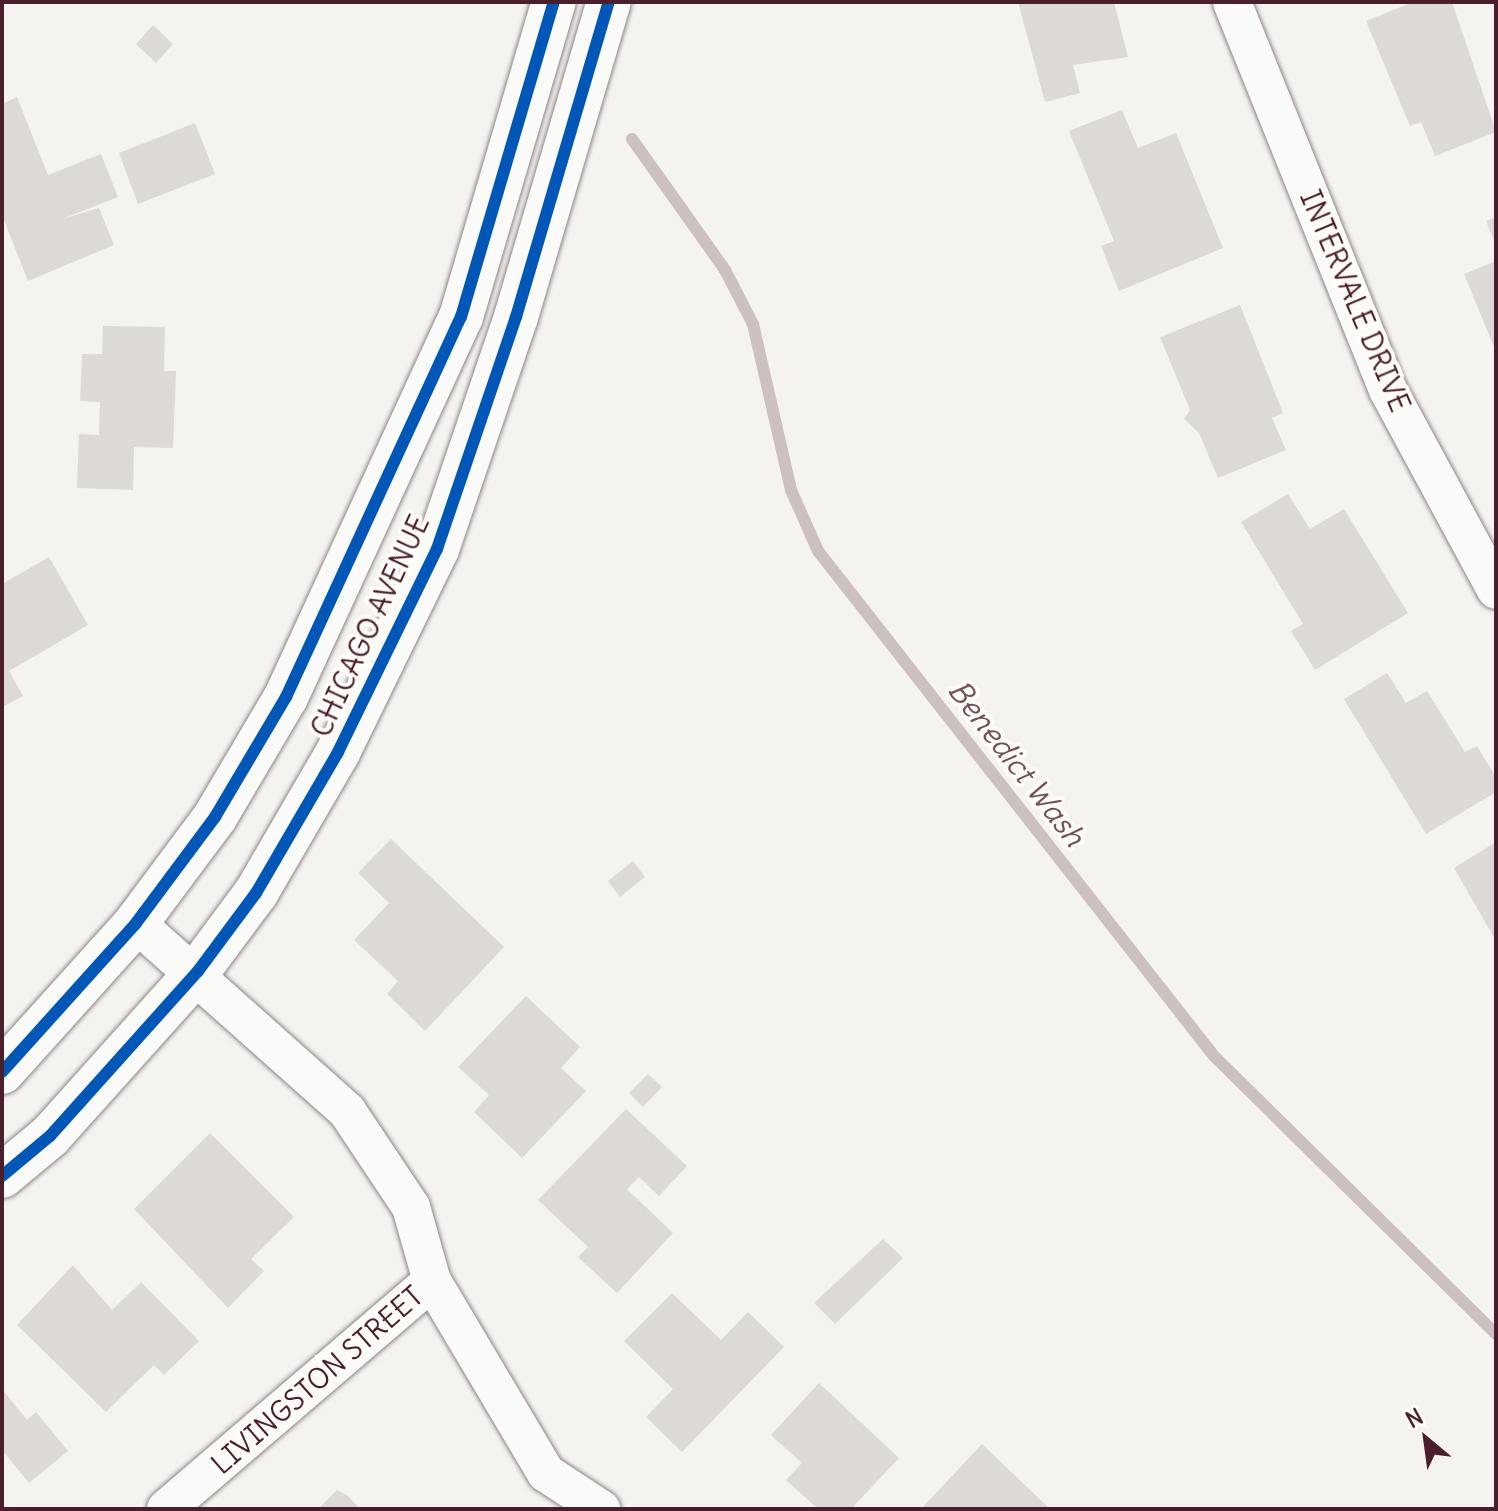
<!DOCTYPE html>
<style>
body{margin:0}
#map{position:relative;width:1498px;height:1511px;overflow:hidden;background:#f5f3f0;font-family:Delius,sans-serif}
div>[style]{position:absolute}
.stream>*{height:12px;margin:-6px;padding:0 6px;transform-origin:6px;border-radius:6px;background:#ccc1c0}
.building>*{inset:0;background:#dcd9d7}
.roads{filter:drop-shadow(0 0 2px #8f8687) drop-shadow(0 0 2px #8f8687)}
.minor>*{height:38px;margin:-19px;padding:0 19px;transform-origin:19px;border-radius:19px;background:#fafaf8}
.primary>*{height:44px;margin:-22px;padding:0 22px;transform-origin:22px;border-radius:22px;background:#fafaf8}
.cycleway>*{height:12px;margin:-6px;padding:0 6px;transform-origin:6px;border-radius:6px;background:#0057b8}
span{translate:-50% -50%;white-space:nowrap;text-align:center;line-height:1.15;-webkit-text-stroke:8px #fdfcf7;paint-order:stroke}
.street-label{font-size:28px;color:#4a1f2b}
.water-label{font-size:30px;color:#725058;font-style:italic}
.frame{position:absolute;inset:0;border:4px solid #4a1f2b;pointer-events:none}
.north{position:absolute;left:1386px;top:1399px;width:80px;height:80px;-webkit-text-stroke:6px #fdfcf7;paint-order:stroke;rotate:331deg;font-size:22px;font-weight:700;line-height:32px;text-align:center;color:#4a1f2b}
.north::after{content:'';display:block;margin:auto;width:28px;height:36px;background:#4a1f2b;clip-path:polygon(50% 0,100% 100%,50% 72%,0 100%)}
</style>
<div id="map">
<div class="stream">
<div style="left:632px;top:139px;width:161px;rotate:54.6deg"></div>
<div style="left:725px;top:270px;width:61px;rotate:62.6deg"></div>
<div style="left:753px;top:324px;width:170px;rotate:77.1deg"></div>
<div style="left:791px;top:490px;width:67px;rotate:66.1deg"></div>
<div style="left:818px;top:551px;width:642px;rotate:51.9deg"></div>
<div style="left:1214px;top:1056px;width:396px;rotate:44.6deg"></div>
</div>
<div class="building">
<div style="clip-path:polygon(1018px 2px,1114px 2px,1128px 57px,1073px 65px,1080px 93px,1045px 102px)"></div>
<div style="clip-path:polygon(1413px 2px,1452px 2px,1496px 132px,1435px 156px,1421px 122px,1410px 126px,1366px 21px)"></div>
<div style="clip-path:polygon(153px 25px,173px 44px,156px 63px,136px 44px)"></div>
<div style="clip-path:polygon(17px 97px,48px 175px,101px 154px,118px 197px,62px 219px,99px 208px,114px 245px,28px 281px,2px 215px,2px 104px)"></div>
<div style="clip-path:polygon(1122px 110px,1138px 148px,1176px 133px,1223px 248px,1119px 291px,1101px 246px,1114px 241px,1069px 131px)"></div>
<div style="clip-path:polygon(195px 123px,215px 174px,138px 204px,119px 153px)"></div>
<div style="clip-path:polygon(1496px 217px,1496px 245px,1486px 221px)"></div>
<div style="clip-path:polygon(1496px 261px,1496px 352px,1464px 274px)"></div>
<div style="clip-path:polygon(1240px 305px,1283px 413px,1272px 418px,1286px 450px,1218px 478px,1199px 433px,1184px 419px,1190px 410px,1160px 337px)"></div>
<div style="clip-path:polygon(103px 326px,165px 327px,164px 371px,176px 371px,173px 448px,134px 447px,133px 490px,77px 488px,79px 434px,99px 435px,100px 402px,80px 401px,82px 354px,102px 354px)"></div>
<div style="clip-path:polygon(1288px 494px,1310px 529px,1344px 509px,1408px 613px,1315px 670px,1291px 631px,1303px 624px,1241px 522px)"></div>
<div style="clip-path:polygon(49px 557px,88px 625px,9px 671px,23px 696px,2px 707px,2px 584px)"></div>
<div style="clip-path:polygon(1387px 673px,1406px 703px,1427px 691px,1465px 752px,1477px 746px,1496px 777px,1496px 792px,1426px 834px,1344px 699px)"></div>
<div style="clip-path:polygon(391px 839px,504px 947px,425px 1031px,387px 994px,398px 981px,354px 940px,389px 903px,358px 873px)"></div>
<div style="clip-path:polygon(1496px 842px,1496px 941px,1454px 868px)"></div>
<div style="clip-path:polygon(633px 861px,645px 877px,620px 897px,608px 881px)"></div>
<div style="clip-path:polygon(526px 996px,580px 1047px,561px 1068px,586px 1091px,522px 1158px,474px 1112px,489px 1095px,458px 1067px)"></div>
<div style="clip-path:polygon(648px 1074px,662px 1087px,643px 1107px,629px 1093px)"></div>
<div style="clip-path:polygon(626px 1109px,687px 1166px,659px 1196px,639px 1177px,627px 1189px,673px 1233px,617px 1293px,578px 1257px,588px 1247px,538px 1200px)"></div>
<div style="clip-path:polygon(210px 1133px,294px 1217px,251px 1259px,264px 1271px,228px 1308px,134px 1209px)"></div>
<div style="clip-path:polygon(883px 1239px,903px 1258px,835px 1324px,814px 1303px)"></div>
<div style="clip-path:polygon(73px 1265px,112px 1310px,141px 1282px,199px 1341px,164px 1375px,154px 1365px,106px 1412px,17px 1325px)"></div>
<div style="clip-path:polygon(672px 1293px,721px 1340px,748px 1312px,784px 1347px,682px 1452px,646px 1417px,673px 1389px,624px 1341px)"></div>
<div style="clip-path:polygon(819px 1383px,899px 1458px,851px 1509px,818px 1509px,786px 1480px,802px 1463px,771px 1435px)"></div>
<div style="clip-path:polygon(2px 1389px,27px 1420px,36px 1412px,68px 1451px,29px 1483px,2px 1450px)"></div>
<div style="clip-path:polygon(982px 1444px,1050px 1509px,921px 1509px)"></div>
<div style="clip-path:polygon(337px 1490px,348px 1496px,360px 1509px,318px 1509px)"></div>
</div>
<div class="roads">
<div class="minor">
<div style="left:1232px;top:2px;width:418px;rotate:68.1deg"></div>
<div style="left:1388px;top:390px;width:227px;rotate:61.6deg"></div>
<div style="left:136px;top:923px;width:283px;rotate:41.7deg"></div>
<div style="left:347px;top:1111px;width:115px;rotate:56.3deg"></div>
<div style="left:411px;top:1207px;width:77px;rotate:74.2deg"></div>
<div style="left:432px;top:1281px;width:223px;rotate:59.3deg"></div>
<div style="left:546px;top:1473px;width:66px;rotate:33.2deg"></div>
<div style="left:166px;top:1509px;width:350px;rotate:-40.6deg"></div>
</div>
<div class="primary">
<div style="left:2px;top:1072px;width:200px;rotate:-48deg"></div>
<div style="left:136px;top:923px;width:132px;rotate:-53.3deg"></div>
<div style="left:215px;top:817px;width:139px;rotate:-59.4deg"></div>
<div style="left:286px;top:697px;width:418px;rotate:-65.3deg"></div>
<div style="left:461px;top:317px;width:328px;rotate:-73.6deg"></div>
<div style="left:2px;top:1176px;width:62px;rotate:-39.8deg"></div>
<div style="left:50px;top:1136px;width:222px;rotate:-48.1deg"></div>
<div style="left:198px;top:971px;width:97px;rotate:-53.4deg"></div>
<div style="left:256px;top:893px;width:163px;rotate:-59.8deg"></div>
<div style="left:338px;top:752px;width:226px;rotate:-64deg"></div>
<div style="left:437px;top:549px;width:245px;rotate:-71.2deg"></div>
<div style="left:516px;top:317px;width:328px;rotate:-73.6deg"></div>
</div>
</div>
<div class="cycleway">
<div style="left:2px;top:1072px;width:200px;rotate:-48deg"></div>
<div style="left:136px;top:923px;width:132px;rotate:-53.3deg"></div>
<div style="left:215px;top:817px;width:139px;rotate:-59.4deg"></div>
<div style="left:286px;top:697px;width:418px;rotate:-65.3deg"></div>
<div style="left:461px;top:317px;width:328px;rotate:-73.6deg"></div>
<div style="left:2px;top:1176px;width:62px;rotate:-39.8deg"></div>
<div style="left:50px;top:1136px;width:222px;rotate:-48.1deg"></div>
<div style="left:198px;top:971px;width:97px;rotate:-53.4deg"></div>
<div style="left:256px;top:893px;width:163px;rotate:-59.8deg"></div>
<div style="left:338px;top:752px;width:226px;rotate:-64deg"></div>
<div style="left:437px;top:549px;width:245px;rotate:-71.2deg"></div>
<div style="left:516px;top:317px;width:328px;rotate:-73.6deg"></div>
</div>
<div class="street-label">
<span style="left:1355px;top:301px;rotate:67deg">INTERVALE DRIVE</span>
<span style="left:370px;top:626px;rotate:-65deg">CHICAGO AVENUE</span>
<span style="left:317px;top:1380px;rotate:-41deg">LIVINGSTON STREET</span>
</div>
<div class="water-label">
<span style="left:1017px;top:763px;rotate:52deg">Benedict Wash</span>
</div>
<div class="frame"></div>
<div class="north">N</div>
</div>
